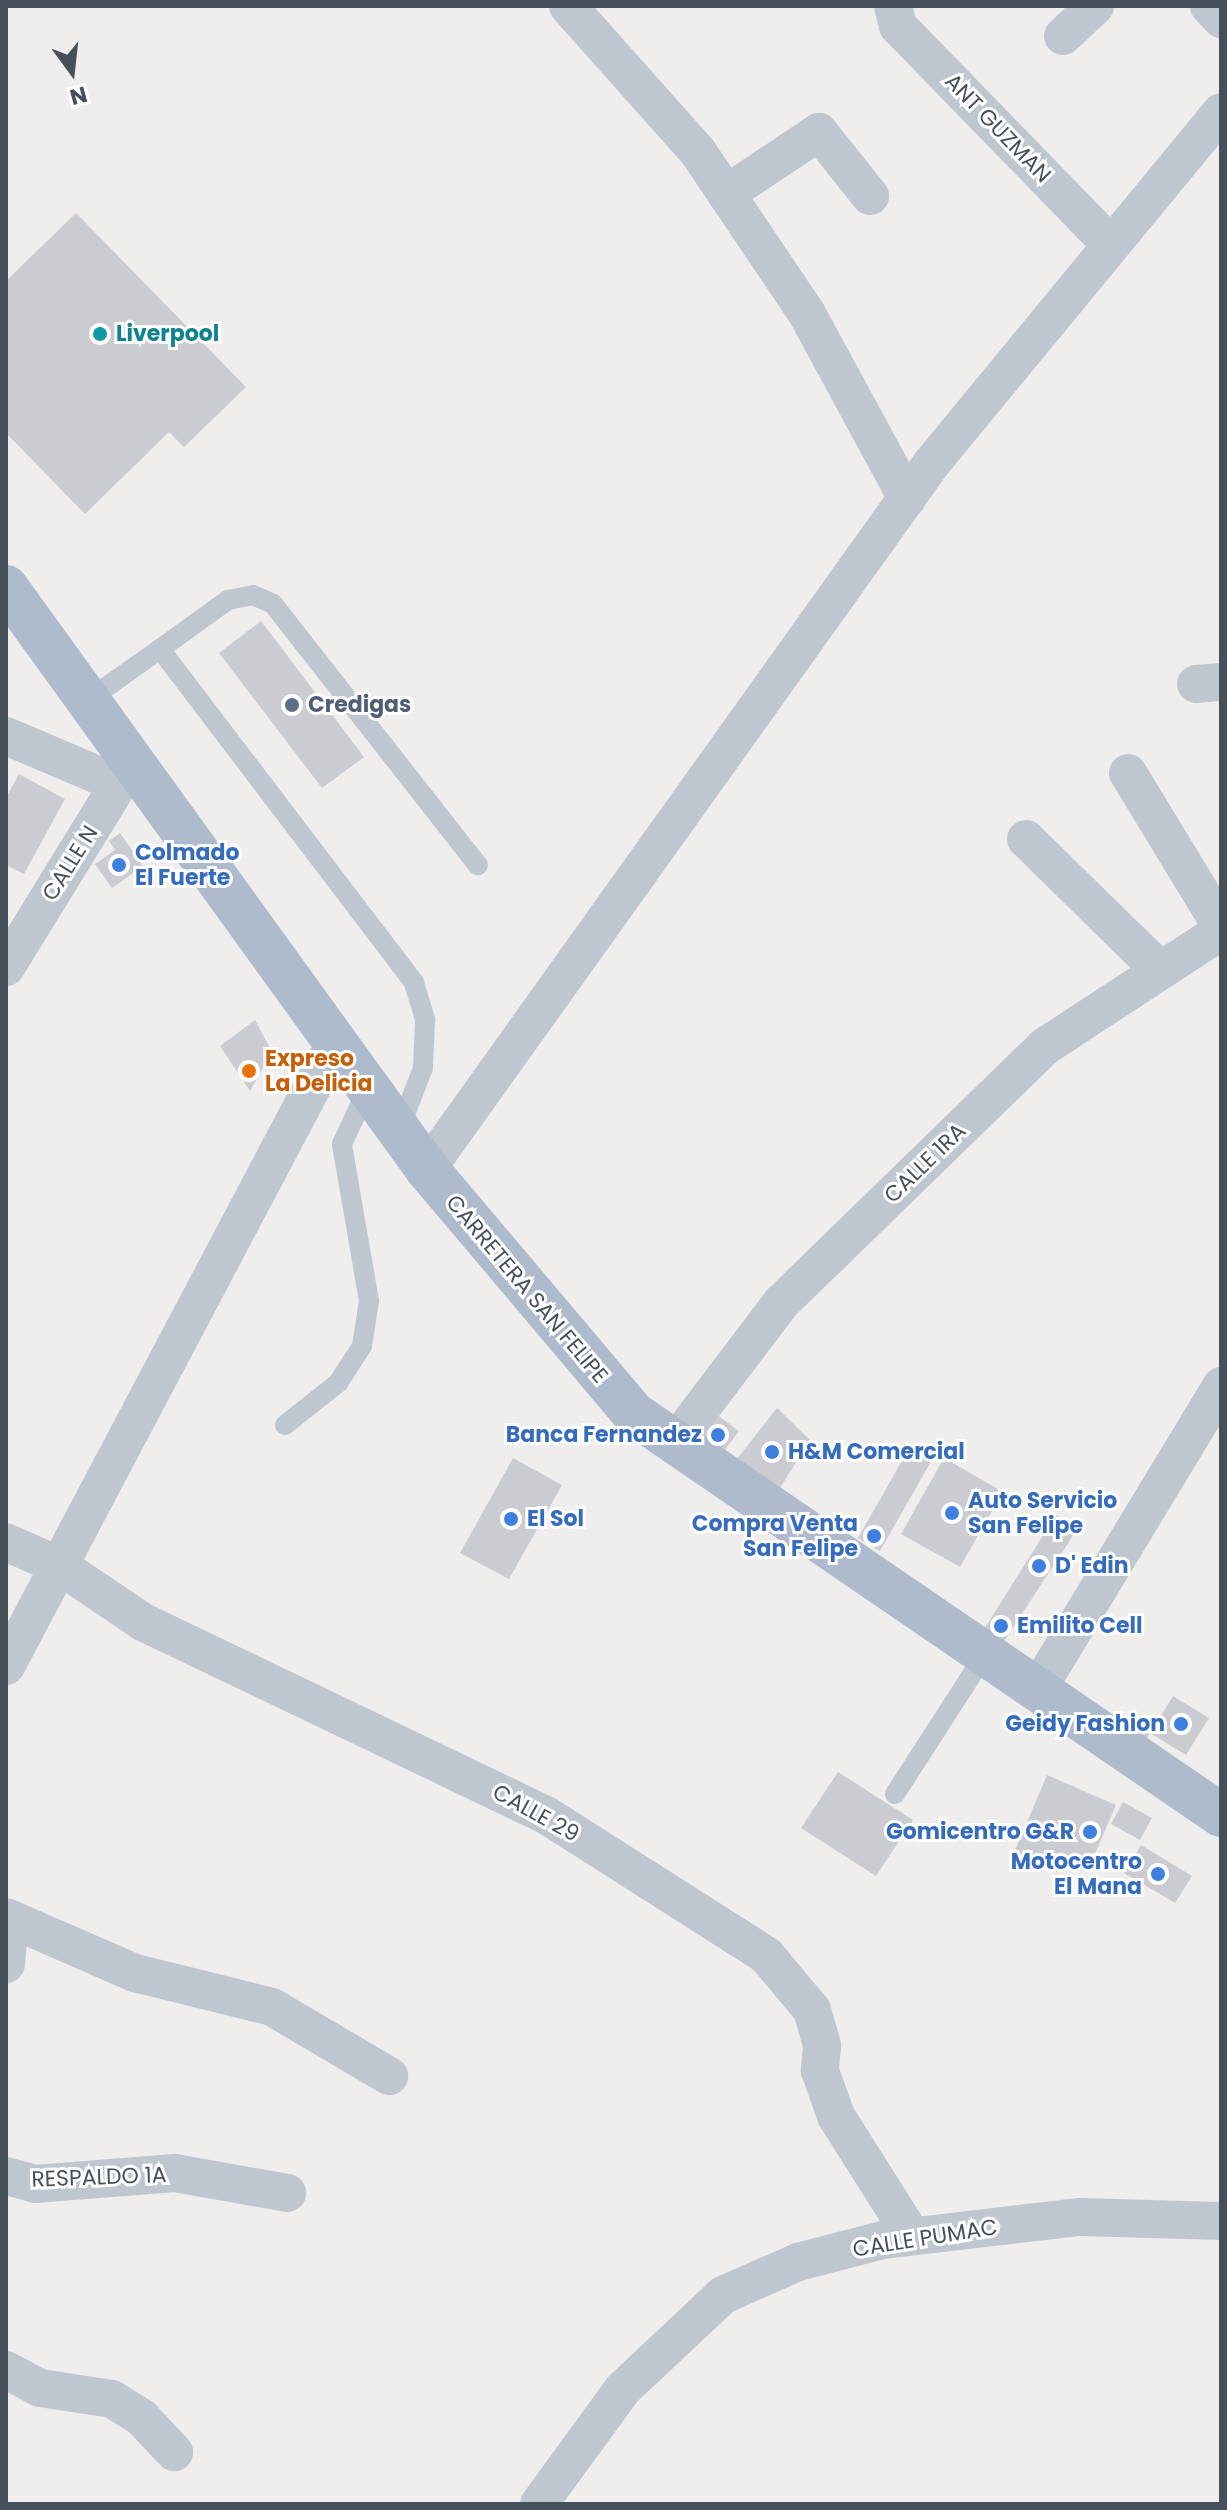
<!DOCTYPE html>
<style>
body{margin:0}
#map{position:relative;width:1227px;height:2510px;overflow:hidden;background:#f0eded;font-family:Poppins,sans-serif}
div>[style]{position:absolute}
.building>*{inset:0;background:#caccd2}
.lane>*{height:20px;margin:-10px;padding:0 10px;transform-origin:10px;border-radius:10px;background:#bec7d0}
.street>*{height:38px;margin:-19px;padding:0 19px;transform-origin:19px;border-radius:19px;background:#bec7d0}
.primary>*{height:44px;margin:-22px;padding:0 22px;transform-origin:22px;border-radius:22px;background:#adbbcd}
.dots>*{width:22px;height:22px;translate:-50% -50%;box-sizing:border-box;border:4px solid #fff;border-radius:50%}
span{translate:-50% -50%;white-space:nowrap;text-align:center;line-height:1.15;-webkit-text-stroke:6px #fff;paint-order:stroke}
.street-label{font-size:22px;color:#46505b}
.culture-label{font-size:22px;color:#0d838f;font-weight:700}
.left{translate:0 -50%;text-align:left}
.service-label{font-size:22px;color:#4e5e75;font-weight:700}
.shop-label{font-size:22px;color:#366cbe;font-weight:700}
.right{translate:-100% -50%;text-align:right}
.food-label{font-size:22px;color:#c56008;font-weight:700}
.frame{position:absolute;inset:0;border:8px solid #46505b;pointer-events:none}
.north{position:absolute;left:32px;top:32px;width:80px;height:80px;-webkit-text-stroke:6px #fff;paint-order:stroke;rotate:165deg;font-size:22px;font-weight:700;line-height:32px;text-align:center;color:#46505b}
.north::after{content:'';display:block;margin:auto;width:28px;height:36px;background:#46505b;clip-path:polygon(50% 0,100% 100%,50% 72%,0 100%)}
</style>
<div id="map">
<div class="building">
<div style="clip-path:polygon(76px 213px,246px 387px,184px 447px,169px 432px,85px 514px,6px 433px,6px 281px)"></div>
<div style="clip-path:polygon(261px 621px,364px 757px,322px 788px,219px 653px)"></div>
<div style="clip-path:polygon(19px 774px,65px 799px,24px 874px,6px 865px,6px 798px)"></div>
<div style="clip-path:polygon(120px 833px,143px 866px,112px 888px,95px 864px,115px 850px,109px 841px)"></div>
<div style="clip-path:polygon(255px 1020px,272px 1052px,250px 1091px,220px 1046px)"></div>
<div style="clip-path:polygon(777px 1408px,810px 1440px,775px 1496px,733px 1464px)"></div>
<div style="clip-path:polygon(716px 1414px,739px 1431px,721px 1455px,698px 1439px)"></div>
<div style="clip-path:polygon(911px 1445px,933px 1458px,880px 1551px,858px 1538px)"></div>
<div style="clip-path:polygon(513px 1458px,562px 1485px,509px 1579px,460px 1553px)"></div>
<div style="clip-path:polygon(944px 1458px,1003px 1492px,960px 1567px,901px 1534px)"></div>
<div style="clip-path:polygon(1056px 1515px,1078px 1528px,1001px 1646px,981px 1634px)"></div>
<div style="clip-path:polygon(1173px 1696px,1209px 1718px,1186px 1755px,1150px 1733px,1145px 1741px,1131px 1732px,1138px 1721px,1152px 1730px)"></div>
<div style="clip-path:polygon(838px 1772px,913px 1820px,876px 1876px,801px 1828px)"></div>
<div style="clip-path:polygon(1047px 1775px,1116px 1805px,1088px 1870px,1063px 1859px,1057px 1873px,1013px 1855px)"></div>
<div style="clip-path:polygon(1123px 1802px,1152px 1818px,1140px 1840px,1111px 1824px)"></div>
<div style="clip-path:polygon(1141px 1845px,1192px 1876px,1175px 1903px,1124px 1873px)"></div>
</div>
<div class="lane">
<div style="left:160px;top:649px;width:84px;rotate:-35.8deg"></div>
<div style="left:228px;top:600px;width:25px;rotate:-11deg"></div>
<div style="left:253px;top:595px;width:22px;rotate:24deg"></div>
<div style="left:273px;top:604px;width:332px;rotate:51.9deg"></div>
<div style="left:88px;top:700px;width:88px;rotate:-35.3deg"></div>
<div style="left:160px;top:649px;width:420px;rotate:52.7deg"></div>
<div style="left:414px;top:983px;width:39px;rotate:73deg"></div>
<div style="left:425px;top:1020px;width:48px;rotate:92.4deg"></div>
<div style="left:423px;top:1068px;width:66px;rotate:111.2deg"></div>
<div style="left:285px;top:1425px;width:68px;rotate:-38.4deg"></div>
<div style="left:338px;top:1383px;width:44px;rotate:-57deg"></div>
<div style="left:362px;top:1346px;width:46px;rotate:-81.2deg"></div>
<div style="left:369px;top:1301px;width:159px;rotate:-99.8deg"></div>
<div style="left:342px;top:1144px;width:62px;rotate:-65.1deg"></div>
<div style="left:895px;top:1794px;width:164px;rotate:-57.2deg"></div>
</div>
<div class="street">
<div style="left:568px;top:6px;width:195px;rotate:48.3deg"></div>
<div style="left:698px;top:152px;width:193px;rotate:56deg"></div>
<div style="left:806px;top:312px;width:212px;rotate:61.5deg"></div>
<div style="left:893px;top:6px;width:21px;rotate:76deg"></div>
<div style="left:898px;top:26px;width:305px;rotate:45.8deg"></div>
<div style="left:1209px;top:6px;width:18px;rotate:47deg"></div>
<div style="left:1063px;top:36px;width:44px;rotate:-43.2deg"></div>
<div style="left:726px;top:194px;width:112px;rotate:-33.7deg"></div>
<div style="left:819px;top:132px;width:82px;rotate:51.4deg"></div>
<div style="left:1196px;top:684px;width:25px;rotate:-5deg"></div>
<div style="left:6px;top:736px;width:123px;rotate:23deg"></div>
<div style="left:1128px;top:773px;width:179px;rotate:58.7deg"></div>
<div style="left:1026px;top:839px;width:187px;rotate:44.4deg"></div>
<div style="left:6px;top:967px;width:244px;rotate:-58.4deg"></div>
<div style="left:427px;top:1169px;width:867px;rotate:-54.44deg"></div>
<div style="left:931px;top:464px;width:456px;rotate:-50.5deg"></div>
<div style="left:674px;top:1444px;width:177px;rotate:-52.8deg"></div>
<div style="left:781px;top:1303px;width:367px;rotate:-44.2deg"></div>
<div style="left:1044px;top:1047px;width:212px;rotate:-33.2deg"></div>
<div style="left:6px;top:1542px;width:59px;rotate:24deg"></div>
<div style="left:60px;top:1566px;width:100px;rotate:34deg"></div>
<div style="left:143px;top:1622px;width:447px;rotate:25.6deg"></div>
<div style="left:546px;top:1815px;width:261px;rotate:32.5deg"></div>
<div style="left:766px;top:1955px;width:72px;rotate:50.1deg"></div>
<div style="left:812px;top:2010px;width:37px;rotate:74deg"></div>
<div style="left:822px;top:2046px;width:25px;rotate:95deg"></div>
<div style="left:820px;top:2071px;width:48px;rotate:70.4deg"></div>
<div style="left:836px;top:2116px;width:142px;rotate:57.7deg"></div>
<div style="left:6px;top:1666px;width:704px;rotate:-62.12deg"></div>
<div style="left:1036px;top:1692px;width:358px;rotate:-58.8deg"></div>
<div style="left:6px;top:1917px;width:141px;rotate:23.5deg"></div>
<div style="left:135px;top:1973px;width:141px;rotate:13.9deg"></div>
<div style="left:272px;top:2007px;width:136px;rotate:30.5deg"></div>
<div style="left:6px;top:1964px;width:45px;rotate:-84.9deg"></div>
<div style="left:6px;top:2176px;width:30px;rotate:15deg"></div>
<div style="left:35px;top:2184px;width:140px;rotate:-4.5deg"></div>
<div style="left:175px;top:2173px;width:114px;rotate:10.1deg"></div>
<div style="left:6px;top:2370px;width:38px;rotate:28deg"></div>
<div style="left:40px;top:2388px;width:73px;rotate:8.7deg"></div>
<div style="left:112px;top:2399px;width:36px;rotate:32deg"></div>
<div style="left:142px;top:2418px;width:47px;rotate:46.7deg"></div>
<div style="left:539px;top:2504px;width:142px;rotate:-53.9deg"></div>
<div style="left:623px;top:2389px;width:137px;rotate:-43.2deg"></div>
<div style="left:723px;top:2295px;width:82px;rotate:-23.7deg"></div>
<div style="left:798px;top:2262px;width:88px;rotate:-14.5deg"></div>
<div style="left:883px;top:2240px;width:198px;rotate:-6.7deg"></div>
<div style="left:1080px;top:2217px;width:141px;rotate:1.6deg"></div>
</div>
<div class="primary">
<div style="left:6px;top:587px;width:718px;rotate:54.12deg"></div>
<div style="left:427px;top:1169px;width:321px;rotate:49.8deg"></div>
<div style="left:634px;top:1414px;width:711px;rotate:34.34deg"></div>
</div>
<div class="dots">
<div style="left:100px;top:334px;background:#0f9aa8"></div>
<div style="left:292px;top:705px;background:#5c6f8a"></div>
<div style="left:119px;top:865px;background:#3f7fe0"></div>
<div style="left:249px;top:1071px;background:#e8710a"></div>
<div style="left:718px;top:1435px;background:#3f7fe0"></div>
<div style="left:772px;top:1452px;background:#3f7fe0"></div>
<div style="left:952px;top:1513px;background:#3f7fe0"></div>
<div style="left:511px;top:1519px;background:#3f7fe0"></div>
<div style="left:874px;top:1536px;background:#3f7fe0"></div>
<div style="left:1039px;top:1566px;background:#3f7fe0"></div>
<div style="left:1001px;top:1626px;background:#3f7fe0"></div>
<div style="left:1181px;top:1724px;background:#3f7fe0"></div>
<div style="left:1090px;top:1832px;background:#3f7fe0"></div>
<div style="left:1158px;top:1874px;background:#3f7fe0"></div>
</div>
<div class="street-label">
<span style="left:998px;top:128px;rotate:46deg">ANT GUZMAN</span>
<span style="left:70px;top:863px;rotate:-58deg">CALLE N</span>
<span style="left:925px;top:1163px;rotate:-44deg">CALLE 1RA</span>
<span style="left:527px;top:1289px;rotate:50deg">CARRETERA SAN FELIPE</span>
<span style="left:536px;top:1813px;rotate:29deg">CALLE 29</span>
<span style="left:99px;top:2177px;rotate:-2deg">RESPALDO 1A</span>
<span style="left:925px;top:2238px;rotate:-9deg">CALLE PUMAC</span>
</div>
<div class="culture-label">
<span class="left" style="left:116px;top:334px">Liverpool</span>
</div>
<div class="service-label">
<span class="left" style="left:308px;top:705px">Credigas</span>
</div>
<div class="shop-label">
<span class="left" style="left:135px;top:865px">Colmado<br>El Fuerte</span>
<span class="right" style="left:702px;top:1435px">Banca Fernandez</span>
<span class="left" style="left:788px;top:1452px">H&amp;M Comercial</span>
<span class="left" style="left:968px;top:1513px">Auto Servicio<br>San Felipe</span>
<span class="left" style="left:527px;top:1519px">El Sol</span>
<span class="right" style="left:858px;top:1536px">Compra Venta<br>San Felipe</span>
<span class="left" style="left:1055px;top:1566px">D' Edin</span>
<span class="left" style="left:1017px;top:1626px">Emilito Cell</span>
<span class="right" style="left:1165px;top:1724px">Geidy Fashion</span>
<span class="right" style="left:1074px;top:1832px">Gomicentro G&amp;R</span>
<span class="right" style="left:1142px;top:1874px">Motocentro<br>El Mana</span>
</div>
<div class="food-label">
<span class="left" style="left:265px;top:1071px">Expreso<br>La Delicia</span>
</div>
<div class="frame"></div>
<div class="north">N</div>
</div>
